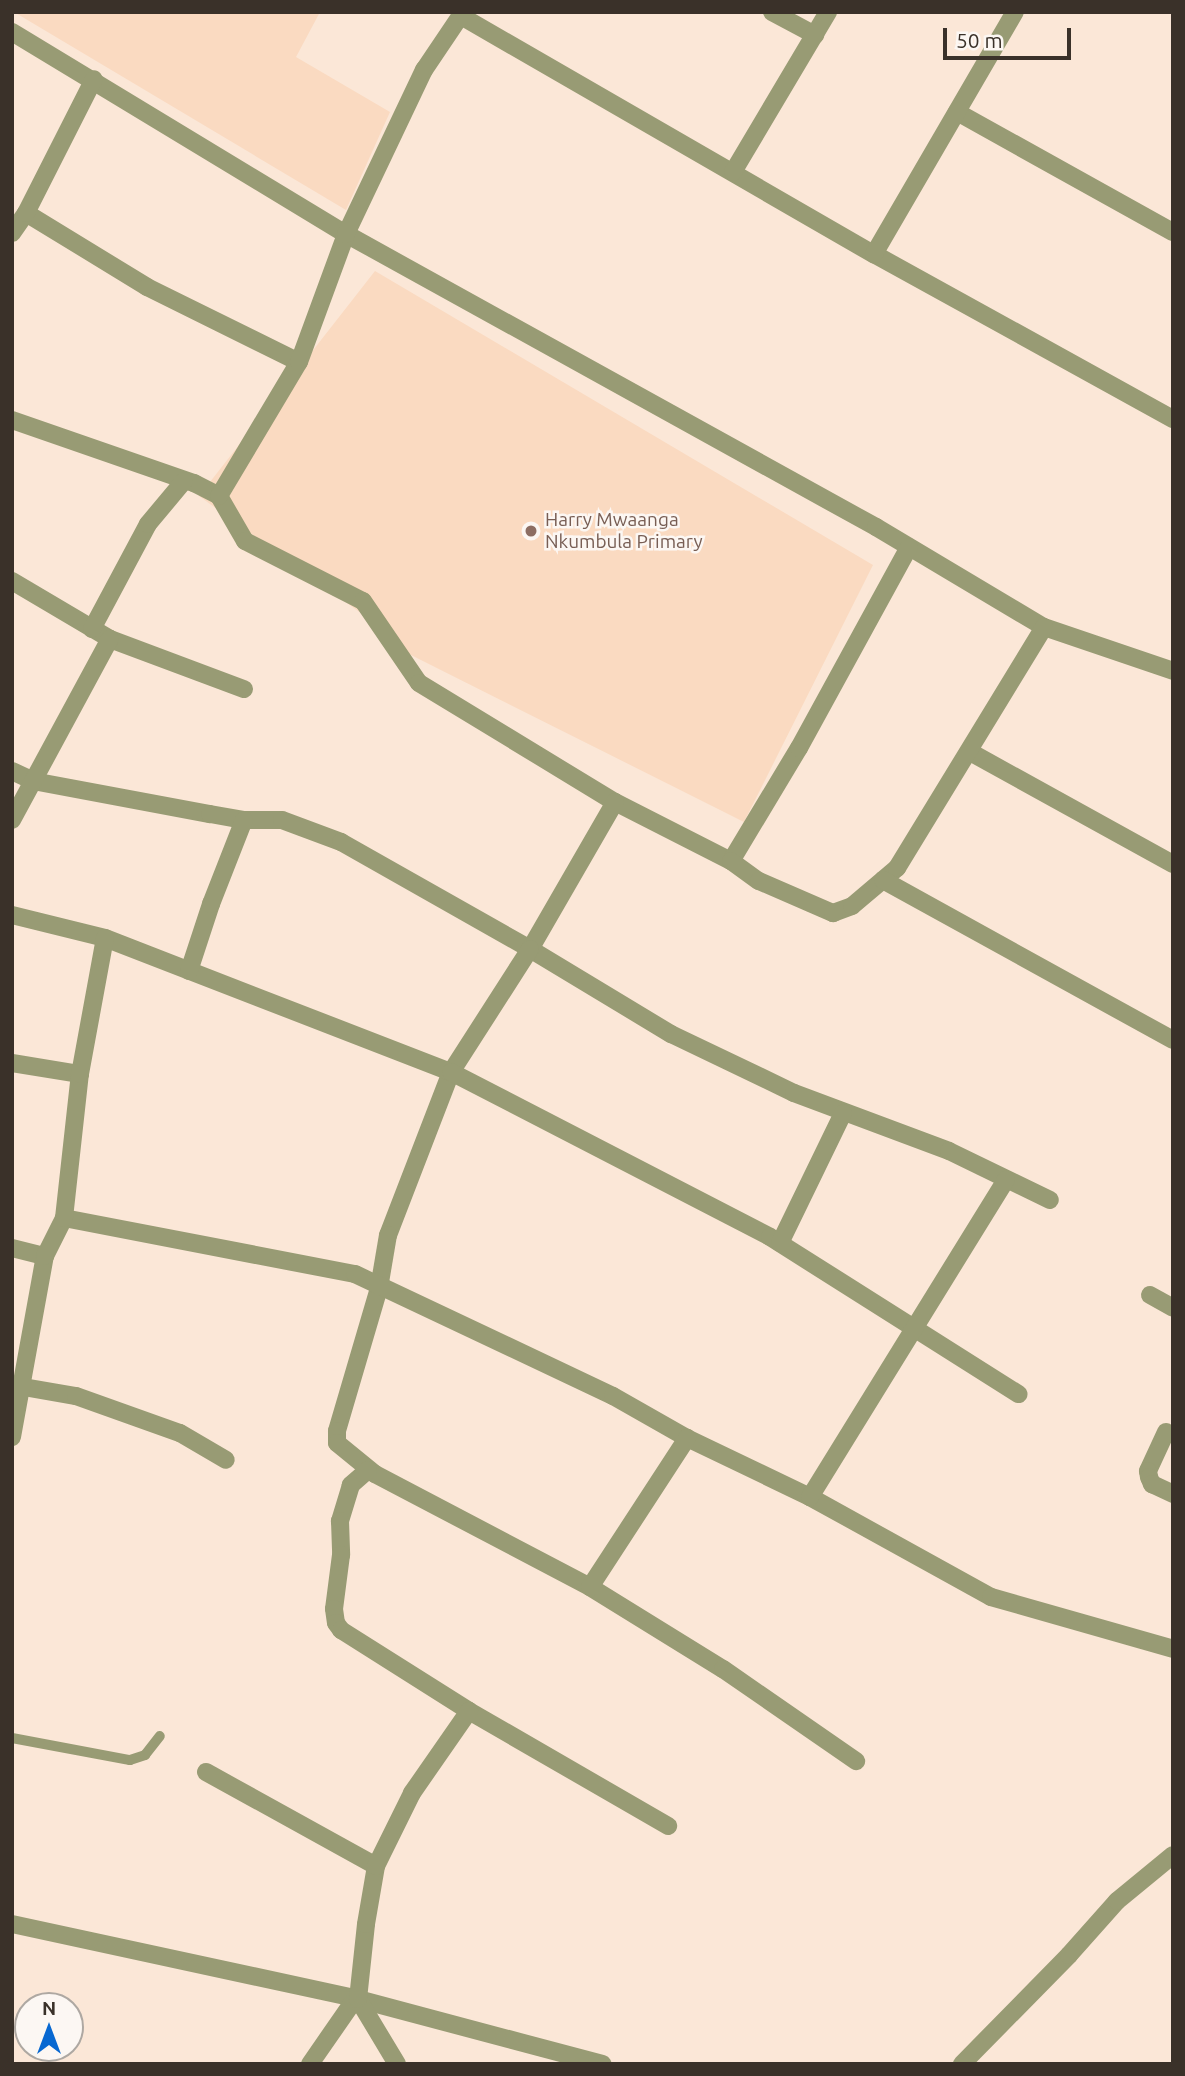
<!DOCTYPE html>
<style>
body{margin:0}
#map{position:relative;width:1185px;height:2076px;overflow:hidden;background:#fbe7d7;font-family:Ubuntu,sans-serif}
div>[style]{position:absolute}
.built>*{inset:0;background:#fadac1}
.lane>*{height:10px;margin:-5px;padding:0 5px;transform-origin:5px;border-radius:5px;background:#989b74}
.street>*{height:18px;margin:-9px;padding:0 9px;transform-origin:9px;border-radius:9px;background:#989b74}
.dots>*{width:19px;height:19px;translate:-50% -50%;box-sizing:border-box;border:4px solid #fcf7f3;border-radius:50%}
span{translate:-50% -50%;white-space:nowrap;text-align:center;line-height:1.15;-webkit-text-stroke:5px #fcf7f3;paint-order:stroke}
.education-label{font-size:19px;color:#785e54}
.left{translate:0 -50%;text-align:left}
.frame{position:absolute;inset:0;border:14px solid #3a3129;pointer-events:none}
.north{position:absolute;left:14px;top:1992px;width:70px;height:70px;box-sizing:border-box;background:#fcf7f3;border:2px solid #aea8a2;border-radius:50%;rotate:0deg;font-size:19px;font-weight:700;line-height:28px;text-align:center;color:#3a3129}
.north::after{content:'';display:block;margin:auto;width:24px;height:32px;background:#0868d1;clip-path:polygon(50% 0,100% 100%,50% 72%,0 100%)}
.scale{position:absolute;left:943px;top:28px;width:128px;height:32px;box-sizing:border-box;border:4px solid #3a3129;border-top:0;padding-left:9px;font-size:21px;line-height:24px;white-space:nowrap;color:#3a3129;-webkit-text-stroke:5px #fcf7f3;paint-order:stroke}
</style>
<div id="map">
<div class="built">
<div style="clip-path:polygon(14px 12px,320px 12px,296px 57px,390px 112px,346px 210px)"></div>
<div style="clip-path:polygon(375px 271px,873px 565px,744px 822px,399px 649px,376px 624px,199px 496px)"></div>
</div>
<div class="lane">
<div style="left:12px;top:1738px;width:120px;rotate:10.6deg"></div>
<div style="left:130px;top:1760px;width:16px;rotate:-18deg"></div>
<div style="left:145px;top:1755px;width:24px;rotate:-52deg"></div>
</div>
<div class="street">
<div style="left:772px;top:12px;width:49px;rotate:28.1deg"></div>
<div style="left:461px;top:16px;width:477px;rotate:30deg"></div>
<div style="left:874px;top:254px;width:342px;rotate:28.9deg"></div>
<div style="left:12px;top:32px;width:390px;rotate:31.2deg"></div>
<div style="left:346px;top:234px;width:606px;rotate:28.94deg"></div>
<div style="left:876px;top:527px;width:196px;rotate:30.8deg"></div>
<div style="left:1044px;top:627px;width:136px;rotate:18.8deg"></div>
<div style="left:957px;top:112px;width:247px;rotate:29.1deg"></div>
<div style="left:733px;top:172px;width:186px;rotate:-59.3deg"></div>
<div style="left:26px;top:213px;width:142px;rotate:31.4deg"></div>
<div style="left:147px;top:287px;width:169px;rotate:26.3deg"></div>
<div style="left:12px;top:233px;width:24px;rotate:-55deg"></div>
<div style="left:26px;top:213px;width:150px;rotate:-63.1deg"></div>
<div style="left:874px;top:254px;width:280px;rotate:-59.8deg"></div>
<div style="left:12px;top:420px;width:193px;rotate:19.1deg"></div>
<div style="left:194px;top:483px;width:28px;rotate:27deg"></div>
<div style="left:219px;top:496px;width:52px;rotate:60deg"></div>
<div style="left:245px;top:541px;width:132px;rotate:27deg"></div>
<div style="left:363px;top:601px;width:99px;rotate:55.7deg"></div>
<div style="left:419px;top:683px;width:229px;rotate:31.3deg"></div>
<div style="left:615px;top:802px;width:130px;rotate:27deg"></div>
<div style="left:731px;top:861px;width:132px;rotate:-59deg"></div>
<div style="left:799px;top:748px;width:229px;rotate:-61.3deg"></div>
<div style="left:219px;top:496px;width:156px;rotate:-59.2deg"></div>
<div style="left:299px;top:362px;width:136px;rotate:-69.8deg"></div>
<div style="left:346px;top:234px;width:182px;rotate:-64.6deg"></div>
<div style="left:424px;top:70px;width:70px;rotate:-56.1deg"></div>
<div style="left:12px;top:581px;width:114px;rotate:30.6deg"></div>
<div style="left:110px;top:639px;width:143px;rotate:20.5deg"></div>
<div style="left:92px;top:629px;width:119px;rotate:-61.9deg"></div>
<div style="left:148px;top:524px;width:56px;rotate:-50.1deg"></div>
<div style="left:970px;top:752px;width:232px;rotate:28.9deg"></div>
<div style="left:12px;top:771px;width:23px;rotate:25deg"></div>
<div style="left:33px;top:781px;width:180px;rotate:10.6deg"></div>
<div style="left:210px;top:814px;width:35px;rotate:10deg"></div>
<div style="left:244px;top:820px;width:38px"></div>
<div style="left:282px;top:820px;width:63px;rotate:20.4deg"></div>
<div style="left:341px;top:842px;width:217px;rotate:29.5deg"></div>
<div style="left:530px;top:949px;width:165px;rotate:31.1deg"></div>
<div style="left:671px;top:1034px;width:136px;rotate:25.6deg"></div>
<div style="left:794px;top:1093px;width:165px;rotate:20.5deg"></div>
<div style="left:949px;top:1151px;width:112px;rotate:25.9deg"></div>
<div style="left:615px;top:802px;width:170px;rotate:120deg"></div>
<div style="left:530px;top:949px;width:146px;rotate:122.7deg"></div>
<div style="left:451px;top:1072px;width:175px;rotate:111.1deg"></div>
<div style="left:388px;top:1235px;width:54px;rotate:99.6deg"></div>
<div style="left:379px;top:1288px;width:149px;rotate:106.4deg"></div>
<div style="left:337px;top:1431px;width:12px;rotate:90deg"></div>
<div style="left:337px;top:1443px;width:49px;rotate:39.2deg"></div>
<div style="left:375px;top:1474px;width:243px;rotate:27.7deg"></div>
<div style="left:590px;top:1587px;width:156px;rotate:31.7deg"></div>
<div style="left:723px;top:1669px;width:162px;rotate:34.7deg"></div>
<div style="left:12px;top:820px;width:206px;rotate:-61.6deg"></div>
<div style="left:731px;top:861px;width:34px;rotate:36deg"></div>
<div style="left:759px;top:881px;width:81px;rotate:23.4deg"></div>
<div style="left:833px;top:913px;width:20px;rotate:-20deg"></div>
<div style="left:852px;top:906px;width:59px;rotate:-40.2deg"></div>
<div style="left:897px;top:868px;width:282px;rotate:-58.6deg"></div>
<div style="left:883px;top:880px;width:331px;rotate:28.9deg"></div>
<div style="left:12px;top:915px;width:96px;rotate:13.9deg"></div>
<div style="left:105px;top:938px;width:371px;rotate:21.2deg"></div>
<div style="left:451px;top:1072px;width:359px;rotate:27.3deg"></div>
<div style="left:770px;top:1237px;width:294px;rotate:32.3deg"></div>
<div style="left:189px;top:971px;width:71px;rotate:-71.8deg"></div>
<div style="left:211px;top:904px;width:90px;rotate:-68.6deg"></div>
<div style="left:12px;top:1063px;width:69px;rotate:9.2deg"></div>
<div style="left:64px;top:1218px;width:296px;rotate:10.9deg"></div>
<div style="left:355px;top:1274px;width:285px;rotate:25.3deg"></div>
<div style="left:613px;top:1396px;width:85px;rotate:29.6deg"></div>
<div style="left:687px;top:1438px;width:136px;rotate:25.6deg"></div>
<div style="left:810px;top:1497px;width:207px;rotate:28.9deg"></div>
<div style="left:991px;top:1597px;width:189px;rotate:15.9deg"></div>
<div style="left:780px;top:1243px;width:144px;rotate:-64.1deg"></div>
<div style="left:12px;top:1248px;width:34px;rotate:14deg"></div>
<div style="left:1150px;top:1295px;width:26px;rotate:29deg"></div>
<div style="left:12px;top:1385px;width:65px;rotate:9.8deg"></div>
<div style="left:76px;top:1396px;width:110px;rotate:19.6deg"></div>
<div style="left:180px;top:1433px;width:53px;rotate:30.4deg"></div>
<div style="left:1166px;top:1432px;width:43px;rotate:114.8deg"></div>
<div style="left:1148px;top:1471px;width:6px;rotate:81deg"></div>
<div style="left:1149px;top:1477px;width:8px;rotate:67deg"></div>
<div style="left:1152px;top:1484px;width:23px;rotate:25deg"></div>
<div style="left:12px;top:1437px;width:184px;rotate:-79.7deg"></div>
<div style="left:45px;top:1256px;width:42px;rotate:-63.4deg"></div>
<div style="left:64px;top:1218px;width:145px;rotate:-83.7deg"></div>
<div style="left:80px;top:1074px;width:138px;rotate:-79.6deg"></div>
<div style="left:368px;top:1470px;width:23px;rotate:139deg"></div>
<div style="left:351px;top:1485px;width:38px;rotate:107deg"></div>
<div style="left:340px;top:1521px;width:34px;rotate:88deg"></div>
<div style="left:341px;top:1555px;width:54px;rotate:97.4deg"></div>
<div style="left:334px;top:1609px;width:14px;rotate:82deg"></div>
<div style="left:336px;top:1623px;width:9px;rotate:54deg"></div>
<div style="left:341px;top:1630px;width:151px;rotate:32.3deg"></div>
<div style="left:469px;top:1711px;width:230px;rotate:30deg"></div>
<div style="left:810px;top:1497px;width:373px;rotate:-58.3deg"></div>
<div style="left:590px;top:1587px;width:178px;rotate:-56.9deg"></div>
<div style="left:206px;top:1772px;width:194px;rotate:28.9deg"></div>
<div style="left:12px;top:1924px;width:354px;rotate:12.2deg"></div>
<div style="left:358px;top:1999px;width:253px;rotate:14.9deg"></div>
<div style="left:310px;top:2064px;width:79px;rotate:-55.3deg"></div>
<div style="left:397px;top:2064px;width:76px;rotate:-121deg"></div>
<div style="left:358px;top:1999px;width:75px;rotate:-83.9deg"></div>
<div style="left:366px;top:1924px;width:59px;rotate:-80.2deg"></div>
<div style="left:376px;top:1866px;width:81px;rotate:-63.7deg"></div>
<div style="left:412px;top:1793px;width:100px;rotate:-55.2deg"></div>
<div style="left:962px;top:2064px;width:153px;rotate:-45.5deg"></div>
<div style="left:1069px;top:1955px;width:72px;rotate:-48.4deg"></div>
<div style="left:1117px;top:1901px;width:72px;rotate:-39.4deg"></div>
</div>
<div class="dots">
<div style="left:531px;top:531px;background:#8d6e63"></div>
</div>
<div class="education-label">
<span class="left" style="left:545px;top:531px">Harry Mwaanga<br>Nkumbula Primary</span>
</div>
<div class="frame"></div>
<div class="north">N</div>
<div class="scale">50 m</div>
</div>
